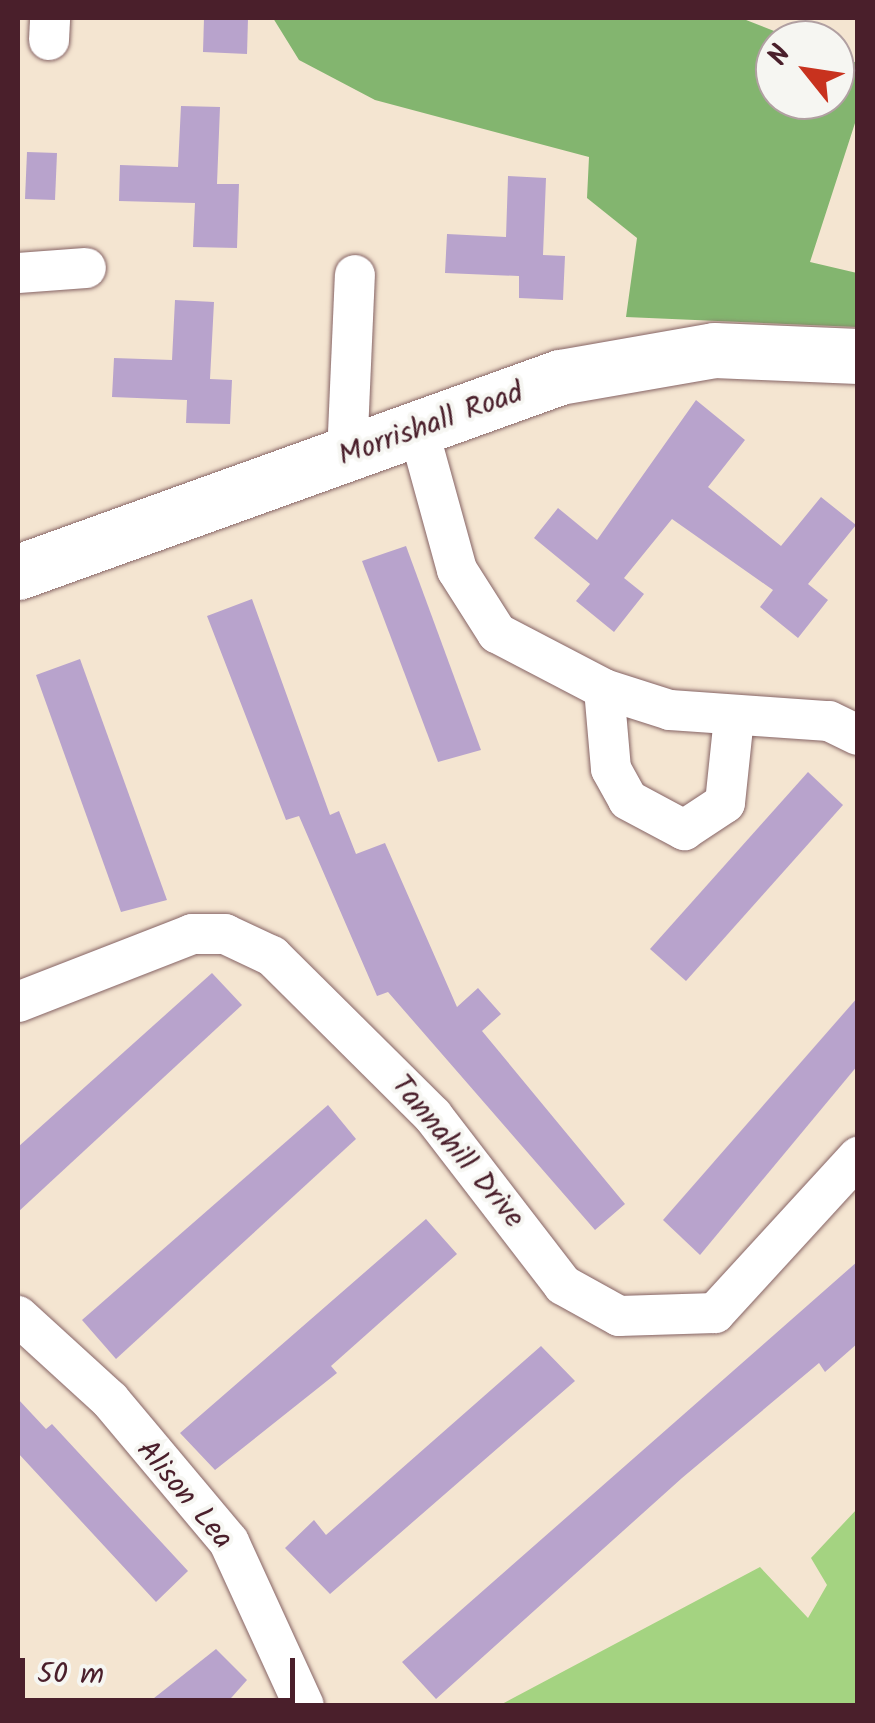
<!DOCTYPE html>
<style>
body{margin:0}
#map{position:relative;width:875px;height:1723px;overflow:hidden;background:#f4e5d1;font-family:Kalam,sans-serif}
div>[style]{position:absolute}
.green>*{inset:0;background:#a4d381}
.forest>*{inset:0;background:#83b56f}
.building>*{inset:0;background:#b8a3cc}
.roads{filter:drop-shadow(0 0 2px #866465) drop-shadow(0 0 2px #866465)}
.street>*{height:40px;margin:-20px;padding:0 20px;transform-origin:20px;border-radius:20px;background:#fff}
.secondary>*{height:55px;margin:-27.5px;padding:0 27.5px;transform-origin:27.5px;border-radius:27.5px;background:#fff}
span{translate:-50% -50%;white-space:nowrap;text-align:center;line-height:1.15;-webkit-text-stroke:8px #f6f6f2;paint-order:stroke}
.street-label{font-size:30px;color:#4a1f2b}
.frame{position:absolute;inset:0;border:20px solid #4a1f2b;pointer-events:none}
.north{position:absolute;left:755px;top:20px;width:100px;height:100px;box-sizing:border-box;background:#f6f6f2;border:2px solid #b1a0a2;border-radius:50%;rotate:300deg;font-size:28px;font-weight:700;line-height:40px;text-align:center;color:#4a1f2b}
.north::after{content:'';display:block;margin:auto;width:35px;height:45px;background:#c8321e;clip-path:polygon(50% 0,100% 100%,50% 72%,0 100%)}
.scale{position:absolute;left:20px;top:1658px;width:275px;height:45px;box-sizing:border-box;border:5px solid #4a1f2b;border-top:0;padding-left:12px;font-size:30px;line-height:35px;white-space:nowrap;color:#4a1f2b;-webkit-text-stroke:8px #f6f6f2;paint-order:stroke}
</style>
<div id="map">
<div class="green">
<div style="clip-path:polygon(857px 1509px,857px 1705px,500px 1705px,760px 1567px,808px 1618px,827px 1585px,811px 1558px)"></div>
</div>
<div class="forest">
<div style="clip-path:polygon(273px 18px,741px 18px,797px 40px,775px 40px,775px 100px,835px 100px,835px 55px,857px 63px,856px 120px,810px 262px,857px 273px,857px 327px,626px 317px,637px 238px,587px 198px,589px 157px,375px 100px,299px 60px)"></div>
</div>
<div class="building">
<div style="clip-path:polygon(204px 18px,248px 18px,247px 54px,203px 52px)"></div>
<div style="clip-path:polygon(181px 106px,220px 107px,217px 184px,239px 184px,237px 248px,193px 247px,195px 203px,119px 201px,120px 165px,178px 167px)"></div>
<div style="clip-path:polygon(27px 152px,57px 153px,55px 200px,25px 199px)"></div>
<div style="clip-path:polygon(508px 176px,546px 178px,543px 255px,565px 256px,563px 300px,519px 298px,519px 276px,445px 273px,447px 234px,506px 237px)"></div>
<div style="clip-path:polygon(175px 300px,214px 302px,210px 379px,232px 380px,230px 424px,186px 423px,187px 400px,112px 397px,114px 358px,172px 360px)"></div>
<div style="clip-path:polygon(696px 400px,745px 440px,708px 487px,781px 546px,821px 497px,856px 525px,808px 584px,828px 600px,798px 638px,760px 607px,773px 590px,672px 519px,624px 578px,644px 594px,614px 632px,576px 601px,590px 584px,534px 538px,558px 508px,597px 540px)"></div>
<div style="clip-path:polygon(406px 546px,481px 750px,438px 762px,362px 561px)"></div>
<div style="clip-path:polygon(252px 599px,330px 815px,339px 811px,356px 854px,385px 843px,457px 1007px,478px 988px,501px 1014px,482px 1031px,625px 1204px,595px 1230px,388px 992px,377px 996px,299px 816px,286px 820px,207px 616px)"></div>
<div style="clip-path:polygon(80px 659px,167px 900px,121px 912px,36px 675px)"></div>
<div style="clip-path:polygon(808px 772px,843px 805px,686px 981px,650px 949px)"></div>
<div style="clip-path:polygon(212px 973px,242px 1005px,18px 1212px,18px 1147px)"></div>
<div style="clip-path:polygon(858px 997px,858px 1065px,700px 1255px,663px 1220px)"></div>
<div style="clip-path:polygon(328px 1105px,356px 1139px,116px 1359px,82px 1320px)"></div>
<div style="clip-path:polygon(426px 1219px,457px 1254px,331px 1366px,337px 1373px,215px 1470px,180px 1433px)"></div>
<div style="clip-path:polygon(858px 1261px,858px 1343px,825px 1372px,819px 1363px,682px 1478px,436px 1699px,402px 1662px)"></div>
<div style="clip-path:polygon(541px 1346px,575px 1381px,330px 1594px,285px 1548px,314px 1520px,326px 1535px)"></div>
<div style="clip-path:polygon(18px 1399px,46px 1429px,52px 1424px,188px 1571px,156px 1602px,18px 1453px)"></div>
<div style="clip-path:polygon(216px 1649px,247px 1680px,224px 1706px,144px 1706px)"></div>
</div>
<div class="roads">
<div class="street">
<div style="left:49px;top:40px;width:22px;rotate:-87deg"></div>
<div style="left:18px;top:273px;width:68px;rotate:-4.2deg"></div>
<div style="left:419px;top:432px;width:143px;rotate:74.6deg"></div>
<div style="left:457px;top:570px;width:75px;rotate:57.6deg"></div>
<div style="left:497px;top:633px;width:121px;rotate:27.6deg"></div>
<div style="left:604px;top:689px;width:69px;rotate:17.7deg"></div>
<div style="left:670px;top:710px;width:159px;rotate:4deg"></div>
<div style="left:829px;top:721px;width:32px;rotate:26deg"></div>
<div style="left:347px;top:456px;width:181px;rotate:-87.5deg"></div>
<div style="left:604px;top:689px;width:80px;rotate:85deg"></div>
<div style="left:611px;top:769px;width:35px;rotate:61deg"></div>
<div style="left:628px;top:800px;width:64px;rotate:28.2deg"></div>
<div style="left:684px;top:830px;width:49px;rotate:-33.4deg"></div>
<div style="left:725px;top:803px;width:86px;rotate:-84deg"></div>
<div style="left:18px;top:1002px;width:187px;rotate:-21.3deg"></div>
<div style="left:192px;top:934px;width:33px"></div>
<div style="left:225px;top:934px;width:52px;rotate:25.1deg"></div>
<div style="left:272px;top:956px;width:227px;rotate:44.8deg"></div>
<div style="left:433px;top:1116px;width:213px;rotate:52.4deg"></div>
<div style="left:563px;top:1285px;width:64px;rotate:29deg"></div>
<div style="left:619px;top:1316px;width:96px;rotate:-1.8deg"></div>
<div style="left:715px;top:1313px;width:212px;rotate:-47.5deg"></div>
<div style="left:18px;top:1316px;width:125px;rotate:42.4deg"></div>
<div style="left:110px;top:1400px;width:185px;rotate:50deg"></div>
<div style="left:229px;top:1542px;width:180px;rotate:65.4deg"></div>
</div>
<div class="secondary">
<div style="left:18px;top:572px;width:576px;rotate:-19.79deg"></div>
<div style="left:560px;top:377px;width:156px;rotate:-9.9deg"></div>
<div style="left:714px;top:350px;width:144px;rotate:2.4deg"></div>
</div>
</div>
<div class="street-label">
<span style="left:431px;top:425px;rotate:-20deg">Morrishall Road</span>
<span style="left:457px;top:1152px;rotate:50deg">Tannahill Drive</span>
<span style="left:184px;top:1495px;rotate:50deg">Alison Lea</span>
</div>
<div class="frame"></div>
<div class="north">N</div>
<div class="scale">50 m</div>
</div>
